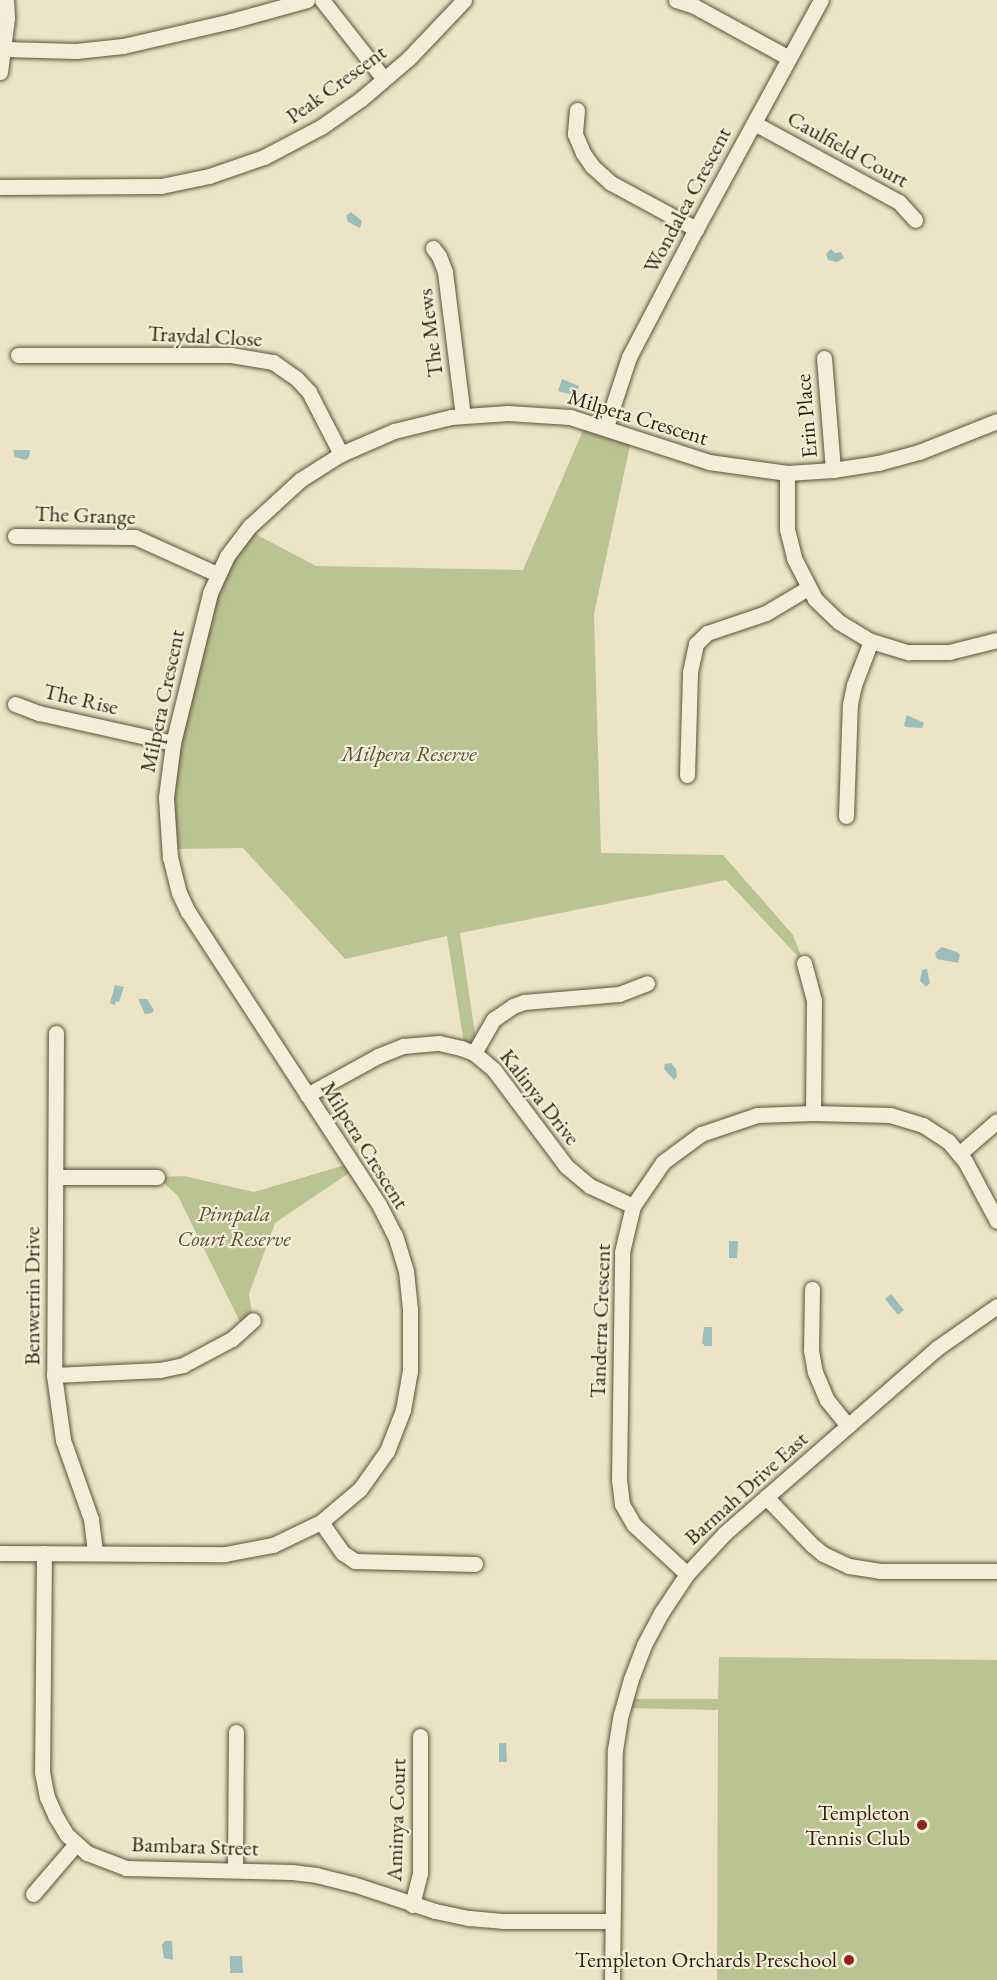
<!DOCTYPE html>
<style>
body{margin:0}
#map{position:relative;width:997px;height:1980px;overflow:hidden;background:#ece4c5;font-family:"EB Garamond",serif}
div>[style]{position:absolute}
.green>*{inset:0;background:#bac493}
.water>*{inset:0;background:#9bbdbc}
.roads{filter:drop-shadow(0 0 2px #5e5038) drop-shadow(0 0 2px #5e5038)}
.street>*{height:15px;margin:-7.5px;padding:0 7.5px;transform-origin:7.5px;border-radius:7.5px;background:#f3edd9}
.dots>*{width:16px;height:16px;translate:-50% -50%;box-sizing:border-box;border:3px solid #f3edd9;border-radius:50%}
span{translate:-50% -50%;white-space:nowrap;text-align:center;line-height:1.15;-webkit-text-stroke:4.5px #f3edd9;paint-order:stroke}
.street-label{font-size:22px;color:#2f1f09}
.park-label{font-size:22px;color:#595132;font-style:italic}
.poi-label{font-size:22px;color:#2f1f09}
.right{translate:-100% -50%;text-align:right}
</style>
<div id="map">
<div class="green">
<div style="clip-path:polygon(587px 421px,632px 436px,594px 614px,601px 853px,723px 855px,793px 935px,804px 963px,726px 880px,460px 933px,477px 1047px,465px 1050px,447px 936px,345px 959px,243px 848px,169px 849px,166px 818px,204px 615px,248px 530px,316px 566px,523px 570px)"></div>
<div style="clip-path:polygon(352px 1163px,355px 1169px,275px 1223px,249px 1294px,253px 1320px,244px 1330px,178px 1196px,157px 1177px,184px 1176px,254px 1192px)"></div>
<div style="clip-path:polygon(719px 1657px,997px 1660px,997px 1980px,717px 1980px,718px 1710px,622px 1708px,625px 1699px,718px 1699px)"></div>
</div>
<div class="water">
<div style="clip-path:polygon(351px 212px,362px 221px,360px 228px,348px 222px,346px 216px)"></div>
<div style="clip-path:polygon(831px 249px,835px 253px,841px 252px,844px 258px,837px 262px,828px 260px,826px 254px)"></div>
<div style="clip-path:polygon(562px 379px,579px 386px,576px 396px,558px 391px)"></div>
<div style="clip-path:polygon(13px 450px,30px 450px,29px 457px,26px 460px,15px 457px)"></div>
<div style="clip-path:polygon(907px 715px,924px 723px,922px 728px,906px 727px,904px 725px)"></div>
<div style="clip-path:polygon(942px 947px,957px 952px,960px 955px,958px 963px,937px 959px,935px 953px)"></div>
<div style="clip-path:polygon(927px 969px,930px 983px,926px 987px,920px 981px,922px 970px)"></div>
<div style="clip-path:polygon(115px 985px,124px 987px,119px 1002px,116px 1001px,115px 1005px,110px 1003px)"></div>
<div style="clip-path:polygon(138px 999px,147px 999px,154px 1010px,152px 1013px,145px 1014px)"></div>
<div style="clip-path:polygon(671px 1063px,676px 1069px,677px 1076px,674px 1080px,664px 1069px,665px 1064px)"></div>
<div style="clip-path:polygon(729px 1241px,738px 1241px,737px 1258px,729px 1258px)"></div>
<div style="clip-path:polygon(891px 1294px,904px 1310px,898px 1315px,885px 1299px)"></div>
<div style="clip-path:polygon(704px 1327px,712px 1327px,712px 1346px,705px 1346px,702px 1343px)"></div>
<div style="clip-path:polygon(499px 1743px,506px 1743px,507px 1762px,499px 1762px)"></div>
<div style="clip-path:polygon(165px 1941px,172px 1941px,173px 1960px,164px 1958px,162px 1945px)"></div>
<div style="clip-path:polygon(230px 1956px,242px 1956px,243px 1973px,230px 1973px)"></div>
</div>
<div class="roads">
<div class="street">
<div style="left:322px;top:0;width:100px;rotate:51.9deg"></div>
<div style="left:676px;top:0;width:19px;rotate:18deg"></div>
<div style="left:694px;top:6px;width:108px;rotate:28.7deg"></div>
<div style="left:4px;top:49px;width:72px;rotate:1.6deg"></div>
<div style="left:76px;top:51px;width:47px;rotate:-6.1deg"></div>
<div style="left:123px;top:46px;width:111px;rotate:-13deg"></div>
<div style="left:231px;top:21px;width:79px;rotate:-15.4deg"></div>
<div style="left:0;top:72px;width:54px;rotate:-82.6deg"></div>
<div style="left:7px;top:18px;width:18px;rotate:-93deg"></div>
<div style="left:577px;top:110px;width:24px;rotate:95deg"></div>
<div style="left:575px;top:134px;width:21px;rotate:67deg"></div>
<div style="left:583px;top:153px;width:16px;rotate:55deg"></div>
<div style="left:592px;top:166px;width:25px;rotate:42deg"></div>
<div style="left:611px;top:183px;width:97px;rotate:28.4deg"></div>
<div style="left:754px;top:123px;width:165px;rotate:28.6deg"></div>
<div style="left:899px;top:202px;width:24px;rotate:48deg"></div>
<div style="left:0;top:187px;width:161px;rotate:-0.4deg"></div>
<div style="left:161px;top:186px;width:49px;rotate:-11.8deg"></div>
<div style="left:209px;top:176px;width:58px;rotate:-19.1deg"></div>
<div style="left:264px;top:157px;width:64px;rotate:-27.8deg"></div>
<div style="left:321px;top:127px;width:49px;rotate:-35deg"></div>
<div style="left:361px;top:99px;width:63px;rotate:-40.5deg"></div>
<div style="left:409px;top:58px;width:80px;rotate:-46.5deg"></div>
<div style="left:433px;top:248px;width:10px;rotate:53deg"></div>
<div style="left:439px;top:256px;width:17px;rotate:69deg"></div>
<div style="left:445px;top:272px;width:145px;rotate:82.9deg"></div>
<div style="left:18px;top:355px;width:213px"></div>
<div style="left:231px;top:355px;width:43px;rotate:9.5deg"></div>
<div style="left:273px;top:362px;width:29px;rotate:35deg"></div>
<div style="left:297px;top:379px;width:18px;rotate:47deg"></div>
<div style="left:309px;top:392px;width:70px;rotate:62.7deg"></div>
<div style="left:824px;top:358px;width:112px;rotate:85.4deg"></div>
<div style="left:606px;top:427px;width:74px;rotate:-71.8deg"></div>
<div style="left:629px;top:357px;width:144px;rotate:-62.4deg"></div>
<div style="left:696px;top:229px;width:261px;rotate:-61.4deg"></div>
<div style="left:787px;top:473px;width:56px;rotate:90deg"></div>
<div style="left:787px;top:529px;width:30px;rotate:76deg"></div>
<div style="left:794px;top:558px;width:46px;rotate:62.9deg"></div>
<div style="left:815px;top:599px;width:33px;rotate:44deg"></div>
<div style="left:839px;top:622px;width:37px;rotate:31deg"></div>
<div style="left:871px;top:641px;width:39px;rotate:17deg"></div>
<div style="left:908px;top:652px;width:41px"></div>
<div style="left:949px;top:652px;width:49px;rotate:-14deg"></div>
<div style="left:15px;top:536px;width:120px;rotate:0.5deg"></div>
<div style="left:135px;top:537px;width:90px;rotate:24.3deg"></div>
<div style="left:15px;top:704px;width:26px;rotate:21deg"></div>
<div style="left:39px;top:713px;width:137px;rotate:12.6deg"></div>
<div style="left:687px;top:775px;width:103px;rotate:-88.3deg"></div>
<div style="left:690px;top:672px;width:29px;rotate:-78deg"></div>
<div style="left:696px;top:644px;width:16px;rotate:-45deg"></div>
<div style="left:707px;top:633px;width:62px;rotate:-18.7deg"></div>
<div style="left:766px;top:613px;width:49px;rotate:-30.8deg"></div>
<div style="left:846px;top:816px;width:112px;rotate:-88deg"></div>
<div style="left:850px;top:704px;width:19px;rotate:-78deg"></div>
<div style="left:854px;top:685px;width:47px;rotate:-68.9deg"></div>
<div style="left:804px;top:963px;width:38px;rotate:75deg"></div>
<div style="left:814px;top:1000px;width:113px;rotate:90.5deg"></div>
<div style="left:56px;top:1033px;width:342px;rotate:90.3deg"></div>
<div style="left:54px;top:1375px;width:66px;rotate:82.1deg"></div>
<div style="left:63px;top:1440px;width:84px;rotate:70.5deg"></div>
<div style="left:91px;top:1519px;width:34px;rotate:83deg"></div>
<div style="left:474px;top:1053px;width:39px;rotate:-60deg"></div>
<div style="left:494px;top:1019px;width:23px;rotate:-34deg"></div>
<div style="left:513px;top:1006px;width:12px;rotate:-20deg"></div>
<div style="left:524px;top:1002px;width:95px;rotate:-4.8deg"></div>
<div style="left:619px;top:994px;width:30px;rotate:-21deg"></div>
<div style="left:307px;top:1095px;width:81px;rotate:-28.8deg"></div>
<div style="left:378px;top:1056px;width:27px;rotate:-22deg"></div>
<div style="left:403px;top:1046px;width:36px;rotate:-5deg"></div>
<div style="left:439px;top:1043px;width:23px;rotate:13deg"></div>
<div style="left:461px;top:1048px;width:14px;rotate:21deg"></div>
<div style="left:474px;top:1053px;width:26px;rotate:40deg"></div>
<div style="left:494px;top:1070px;width:120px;rotate:53.1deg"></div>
<div style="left:566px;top:1166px;width:31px;rotate:40deg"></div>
<div style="left:590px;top:1186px;width:47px;rotate:24.9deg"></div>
<div style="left:959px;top:1154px;width:50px;rotate:-41deg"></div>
<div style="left:56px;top:1177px;width:101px"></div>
<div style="left:812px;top:1289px;width:61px;rotate:90.9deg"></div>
<div style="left:811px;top:1350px;width:22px;rotate:80deg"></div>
<div style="left:815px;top:1372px;width:30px;rotate:67deg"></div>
<div style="left:827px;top:1400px;width:33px;rotate:51deg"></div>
<div style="left:54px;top:1375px;width:106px;rotate:-2.7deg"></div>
<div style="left:160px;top:1370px;width:24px;rotate:-12deg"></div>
<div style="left:183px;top:1365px;width:55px;rotate:-28deg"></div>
<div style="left:232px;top:1339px;width:28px;rotate:-42deg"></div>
<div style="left:766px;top:1497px;width:66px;rotate:46.2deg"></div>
<div style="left:812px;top:1545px;width:14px;rotate:39deg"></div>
<div style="left:823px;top:1554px;width:29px;rotate:25deg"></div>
<div style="left:849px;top:1566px;width:30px;rotate:9deg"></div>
<div style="left:879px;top:1571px;width:118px"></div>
<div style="left:321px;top:1522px;width:38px;rotate:55deg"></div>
<div style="left:343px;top:1553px;width:14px;rotate:34deg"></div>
<div style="left:355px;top:1561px;width:120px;rotate:1.4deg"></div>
<div style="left:0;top:1553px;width:225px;rotate:0.3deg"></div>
<div style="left:225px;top:1554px;width:49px;rotate:-10.6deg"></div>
<div style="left:273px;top:1545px;width:53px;rotate:-25.6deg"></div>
<div style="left:321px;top:1522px;width:51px;rotate:-40.2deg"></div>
<div style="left:360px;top:1489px;width:47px;rotate:-54.6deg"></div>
<div style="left:387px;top:1451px;width:44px;rotate:-68.7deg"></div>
<div style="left:403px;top:1410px;width:39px;rotate:-80deg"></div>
<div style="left:410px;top:1372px;width:63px;rotate:-90deg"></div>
<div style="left:410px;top:1309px;width:38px;rotate:-96deg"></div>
<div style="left:406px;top:1271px;width:37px;rotate:-107deg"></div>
<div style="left:395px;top:1236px;width:37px;rotate:-117deg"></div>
<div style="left:378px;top:1203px;width:348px;rotate:-123.1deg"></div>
<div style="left:188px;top:912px;width:21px;rotate:-115deg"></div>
<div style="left:179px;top:893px;width:36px;rotate:-104deg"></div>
<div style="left:170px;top:858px;width:61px;rotate:-93.8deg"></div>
<div style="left:166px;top:797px;width:54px;rotate:-82.6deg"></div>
<div style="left:173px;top:743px;width:154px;rotate:-76.1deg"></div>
<div style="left:210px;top:593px;width:41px;rotate:-65.3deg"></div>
<div style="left:227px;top:556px;width:38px;rotate:-53deg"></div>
<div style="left:250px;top:526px;width:68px;rotate:-42.6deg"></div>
<div style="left:300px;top:480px;width:49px;rotate:-32.4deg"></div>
<div style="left:341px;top:454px;width:58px;rotate:-23.5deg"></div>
<div style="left:394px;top:431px;width:59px;rotate:-13.8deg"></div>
<div style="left:451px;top:417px;width:57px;rotate:-4deg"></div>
<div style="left:508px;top:413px;width:62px;rotate:3.7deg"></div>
<div style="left:570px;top:417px;width:146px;rotate:17.9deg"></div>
<div style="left:709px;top:462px;width:79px;rotate:8deg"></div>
<div style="left:787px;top:473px;width:46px;rotate:-3.7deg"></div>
<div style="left:833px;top:470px;width:46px;rotate:-8.8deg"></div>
<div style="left:878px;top:463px;width:42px;rotate:-15deg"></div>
<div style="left:919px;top:452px;width:84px;rotate:-21.7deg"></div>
<div style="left:44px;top:1553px;width:219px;rotate:90.5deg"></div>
<div style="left:42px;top:1772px;width:25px;rotate:79deg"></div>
<div style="left:47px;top:1797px;width:22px;rotate:66deg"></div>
<div style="left:56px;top:1817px;width:21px;rotate:59deg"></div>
<div style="left:67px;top:1835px;width:27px;rotate:42deg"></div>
<div style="left:87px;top:1853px;width:42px;rotate:21deg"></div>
<div style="left:126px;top:1868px;width:166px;rotate:1.4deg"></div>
<div style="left:292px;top:1872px;width:24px;rotate:7deg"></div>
<div style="left:316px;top:1875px;width:38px;rotate:14deg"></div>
<div style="left:353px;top:1884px;width:86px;rotate:18.2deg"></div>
<div style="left:435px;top:1911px;width:35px;rotate:12deg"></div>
<div style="left:469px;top:1918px;width:33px;rotate:5deg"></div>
<div style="left:502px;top:1921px;width:110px"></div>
<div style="left:687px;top:1574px;width:72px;rotate:-137.2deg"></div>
<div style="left:634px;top:1525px;width:24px;rotate:-120deg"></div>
<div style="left:622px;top:1504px;width:23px;rotate:-97deg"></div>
<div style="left:619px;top:1481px;width:229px;rotate:-89.2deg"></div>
<div style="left:622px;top:1252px;width:47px;rotate:-76.6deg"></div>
<div style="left:633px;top:1206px;width:53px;rotate:-55.7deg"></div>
<div style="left:663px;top:1162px;width:47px;rotate:-36.4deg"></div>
<div style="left:701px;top:1134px;width:59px;rotate:-18.7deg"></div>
<div style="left:757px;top:1115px;width:56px;rotate:-2deg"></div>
<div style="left:813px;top:1113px;width:77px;rotate:1.5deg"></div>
<div style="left:890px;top:1115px;width:34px;rotate:17deg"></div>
<div style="left:923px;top:1125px;width:30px;rotate:33deg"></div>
<div style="left:948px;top:1141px;width:26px;rotate:50deg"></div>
<div style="left:965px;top:1161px;width:68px;rotate:61.9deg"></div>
<div style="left:235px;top:1870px;width:138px;rotate:-89.6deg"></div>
<div style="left:33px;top:1894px;width:66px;rotate:-49.3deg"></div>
<div style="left:412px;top:1905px;width:33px;rotate:-76deg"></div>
<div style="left:420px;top:1873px;width:137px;rotate:-90deg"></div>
<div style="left:612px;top:1980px;width:230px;rotate:-89.3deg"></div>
<div style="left:615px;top:1750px;width:36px;rotate:-81deg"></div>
<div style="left:621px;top:1714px;width:36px;rotate:-74deg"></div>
<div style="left:631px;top:1679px;width:36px;rotate:-69deg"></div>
<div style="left:644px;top:1645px;width:36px;rotate:-62deg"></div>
<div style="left:661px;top:1613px;width:47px;rotate:-56.3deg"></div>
<div style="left:687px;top:1574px;width:56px;rotate:-47.2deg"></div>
<div style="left:725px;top:1533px;width:281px;rotate:-41.1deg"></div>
<div style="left:937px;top:1348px;width:73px;rotate:-35deg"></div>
</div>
</div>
<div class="dots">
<div style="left:922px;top:1825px;background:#8f2418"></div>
<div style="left:849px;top:1960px;background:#8f2418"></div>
</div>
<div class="street-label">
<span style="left:336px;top:84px;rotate:-36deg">Peak Crescent</span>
<span style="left:848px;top:149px;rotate:29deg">Caulfield Court</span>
<span style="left:687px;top:200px;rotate:-62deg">Wondalea Crescent</span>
<span style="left:430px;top:333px;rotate:-97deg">The Mews</span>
<span style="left:205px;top:336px;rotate:3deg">Traydal Close</span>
<span style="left:806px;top:416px;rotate:-95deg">Erin Place</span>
<span style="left:638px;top:417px;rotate:17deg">Milpera Crescent</span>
<span style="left:85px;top:515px;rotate:2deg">The Grange</span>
<span style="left:81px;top:699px;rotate:13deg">The Rise</span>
<span style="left:162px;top:701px;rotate:-78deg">Milpera Crescent</span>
<span style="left:540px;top:1097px;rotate:52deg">Kalinya Drive</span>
<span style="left:365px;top:1145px;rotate:58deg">Milpera Crescent</span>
<span style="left:32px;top:1296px;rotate:-90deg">Benwerrin Drive</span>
<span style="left:600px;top:1321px;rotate:-88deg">Tanderra Crescent</span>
<span style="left:746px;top:1488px;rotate:-42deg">Barmah Drive East</span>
<span style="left:396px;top:1820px;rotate:-88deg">Aminya Court</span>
<span style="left:195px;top:1846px;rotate:2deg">Bambara Street</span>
</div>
<div class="park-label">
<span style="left:409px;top:754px">Milpera Reserve</span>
<span style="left:234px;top:1226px">Pimpala<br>Court Reserve</span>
</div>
<div class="poi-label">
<span class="right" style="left:910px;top:1825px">Templeton<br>Tennis Club</span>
<span class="right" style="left:837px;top:1960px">Templeton Orchards Preschool</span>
</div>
</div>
